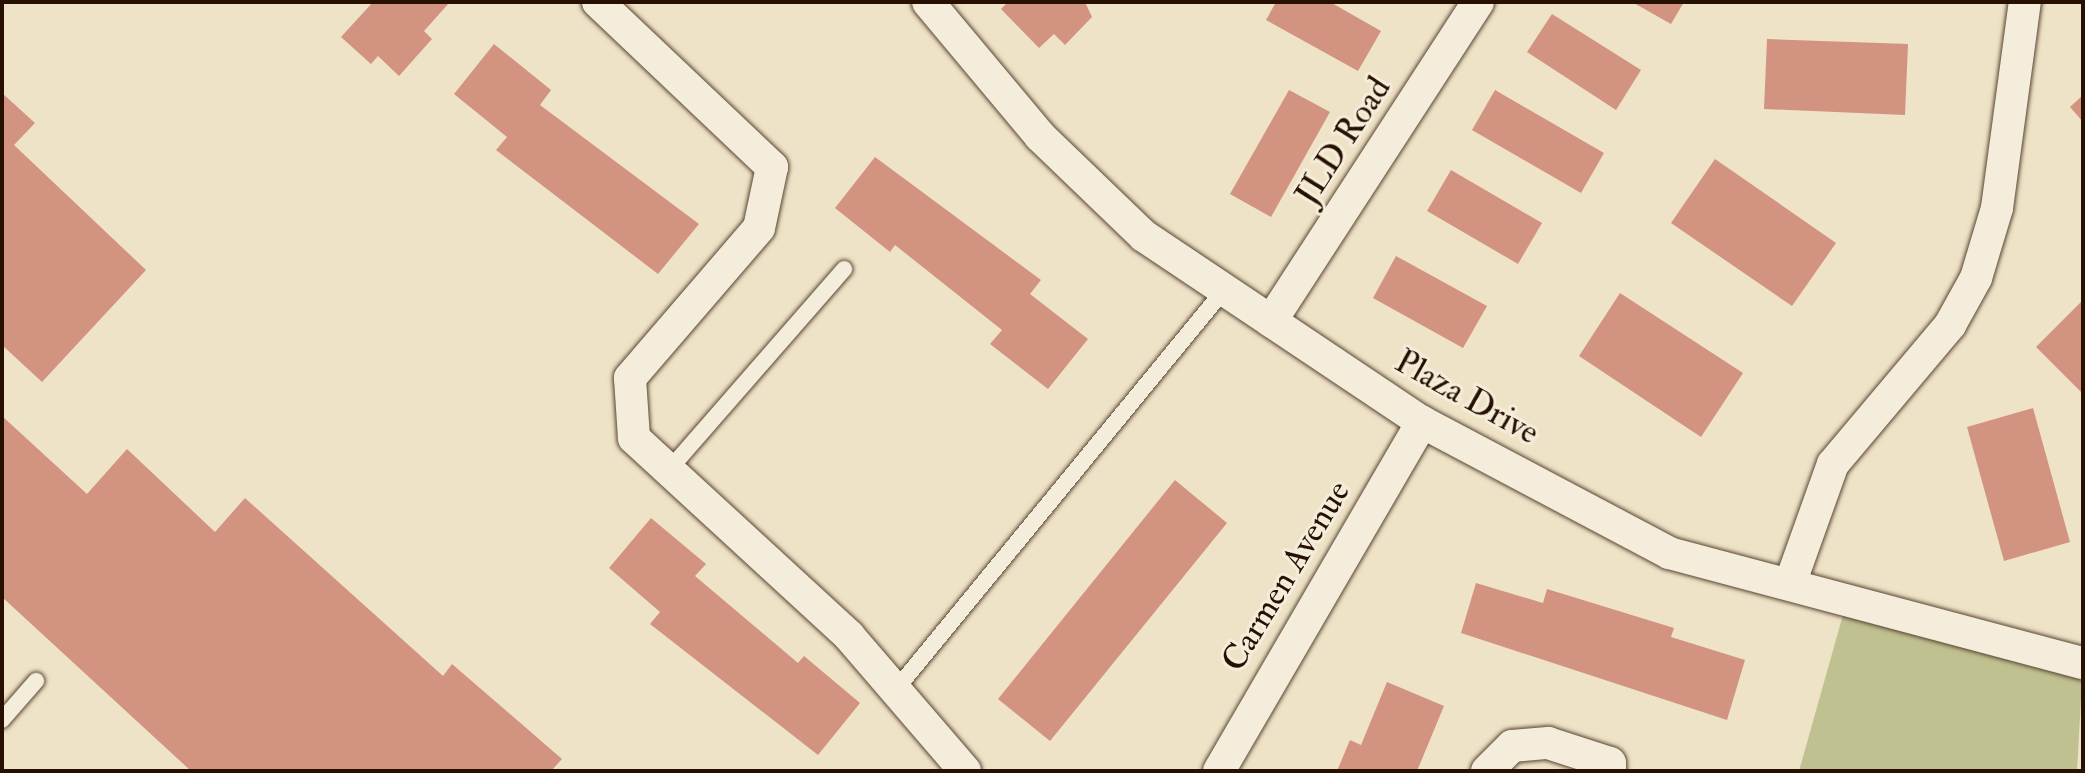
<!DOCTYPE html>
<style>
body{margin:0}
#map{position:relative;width:2085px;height:773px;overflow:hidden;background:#efe3c7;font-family:"IM FELL Double Pica",serif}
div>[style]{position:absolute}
.green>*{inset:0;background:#c0c191}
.building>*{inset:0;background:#d29380}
.roads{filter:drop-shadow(0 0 2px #594532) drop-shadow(0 0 2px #594532)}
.service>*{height:16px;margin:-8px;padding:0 8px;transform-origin:8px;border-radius:8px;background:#f5eddb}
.minor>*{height:32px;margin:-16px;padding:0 16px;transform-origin:16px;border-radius:16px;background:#f5eddb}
span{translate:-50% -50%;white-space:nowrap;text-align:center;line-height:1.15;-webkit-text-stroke:6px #f5eddb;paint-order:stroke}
.street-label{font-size:34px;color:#271000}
.frame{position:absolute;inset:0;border:4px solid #271000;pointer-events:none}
</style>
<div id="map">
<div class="green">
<div style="clip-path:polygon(1848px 597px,2083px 663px,2077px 771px,1799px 771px)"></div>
</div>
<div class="building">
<div style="clip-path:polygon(373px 2px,450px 2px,424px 31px,432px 39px,399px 76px,378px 56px,371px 64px,341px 37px)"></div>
<div style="clip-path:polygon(1008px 2px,1085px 2px,1092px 17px,1065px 45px,1054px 34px,1039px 48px,1001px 9px)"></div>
<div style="clip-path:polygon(1276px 2px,1330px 2px,1381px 31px,1358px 71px,1266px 20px)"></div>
<div style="clip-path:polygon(1632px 2px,1684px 2px,1671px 24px)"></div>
<div style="clip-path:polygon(1552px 14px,1641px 70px,1616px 110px,1527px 52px)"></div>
<div style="clip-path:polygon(1767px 39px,1908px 44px,1905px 115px,1764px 109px)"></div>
<div style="clip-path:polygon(494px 44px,551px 90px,540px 105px,699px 224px,658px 274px,496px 150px,507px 137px,454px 94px)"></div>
<div style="clip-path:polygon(1289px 90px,1330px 112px,1271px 217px,1230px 194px)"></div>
<div style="clip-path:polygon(1495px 90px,1604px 153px,1581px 193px,1472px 130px)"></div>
<div style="clip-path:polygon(2px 93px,35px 123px,14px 145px,146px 270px,42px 382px,2px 345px)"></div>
<div style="clip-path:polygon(2083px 95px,2083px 122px,2070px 107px)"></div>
<div style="clip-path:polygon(875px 157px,1041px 280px,1030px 294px,1088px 339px,1048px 389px,990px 344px,1002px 330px,895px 245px,890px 252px,835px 208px)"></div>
<div style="clip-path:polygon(1715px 159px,1836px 243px,1792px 306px,1671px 223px)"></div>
<div style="clip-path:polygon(1451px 170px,1542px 223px,1518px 264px,1427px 211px)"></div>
<div style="clip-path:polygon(1396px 256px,1487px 306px,1463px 348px,1373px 298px)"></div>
<div style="clip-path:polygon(1620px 293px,1743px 373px,1701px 437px,1579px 356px)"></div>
<div style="clip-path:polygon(2083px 300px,2083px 394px,2036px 347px)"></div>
<div style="clip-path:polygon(2033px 408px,2070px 542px,2004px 561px,1967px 427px)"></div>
<div style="clip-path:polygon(2px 416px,87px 494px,127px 449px,215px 532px,245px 498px,443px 676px,452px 664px,562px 759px,551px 771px,191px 771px,2px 597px)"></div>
<div style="clip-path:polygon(1175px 480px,1227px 523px,1050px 741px,998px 699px)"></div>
<div style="clip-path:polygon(651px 518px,706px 564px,695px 576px,798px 663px,804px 656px,860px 703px,818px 755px,650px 624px,660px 612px,609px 568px)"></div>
<div style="clip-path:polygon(1476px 583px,1543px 603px,1547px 589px,1674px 628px,1671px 637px,1745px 660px,1727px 720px,1461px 633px)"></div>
<div style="clip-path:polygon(1387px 682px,1444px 706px,1417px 771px,1337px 771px,1350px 740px,1361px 745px)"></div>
</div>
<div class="roads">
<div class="service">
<div style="left:668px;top:471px;width:268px;rotate:-48.9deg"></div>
<div style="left:898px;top:687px;width:514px;rotate:-50.61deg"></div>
<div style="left:2px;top:720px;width:52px;rotate:-48.9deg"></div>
</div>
<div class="minor">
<div style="left:598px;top:2px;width:240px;rotate:43.5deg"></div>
<div style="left:772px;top:167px;width:62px;rotate:102deg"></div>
<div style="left:759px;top:228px;width:198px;rotate:130.7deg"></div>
<div style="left:630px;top:378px;width:60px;rotate:86.2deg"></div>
<div style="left:634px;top:438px;width:292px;rotate:42.6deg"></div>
<div style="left:849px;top:636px;width:178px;rotate:49.3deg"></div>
<div style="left:928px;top:2px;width:175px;rotate:50.1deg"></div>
<div style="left:1040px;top:136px;width:144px;rotate:43.9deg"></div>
<div style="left:1144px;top:236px;width:334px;rotate:33.8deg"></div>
<div style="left:1422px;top:422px;width:280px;rotate:27.9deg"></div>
<div style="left:1669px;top:553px;width:428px;rotate:14.9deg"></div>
<div style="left:1271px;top:321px;width:380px;rotate:-57deg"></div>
<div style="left:1791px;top:581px;width:124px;rotate:-70.3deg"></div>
<div style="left:1833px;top:464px;width:182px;rotate:-49.9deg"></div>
<div style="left:1950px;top:325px;width:54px;rotate:-61deg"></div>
<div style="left:1976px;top:278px;width:73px;rotate:-73.3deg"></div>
<div style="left:1997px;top:208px;width:208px;rotate:-82.3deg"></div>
<div style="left:1219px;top:771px;width:404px;rotate:-59.8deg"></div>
<div style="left:1487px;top:771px;width:35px;rotate:-45deg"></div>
<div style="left:1512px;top:746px;width:36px;rotate:-5deg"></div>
<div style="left:1548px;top:743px;width:65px;rotate:17.9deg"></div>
<div style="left:1610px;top:763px;width:8px;rotate:90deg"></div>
</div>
</div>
<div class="street-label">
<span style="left:1343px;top:141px;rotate:-57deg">JLD Road</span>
<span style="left:1467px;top:397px;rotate:29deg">Plaza Drive</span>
<span style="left:1286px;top:576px;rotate:-59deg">Carmen Avenue</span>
</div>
<div class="frame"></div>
</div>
